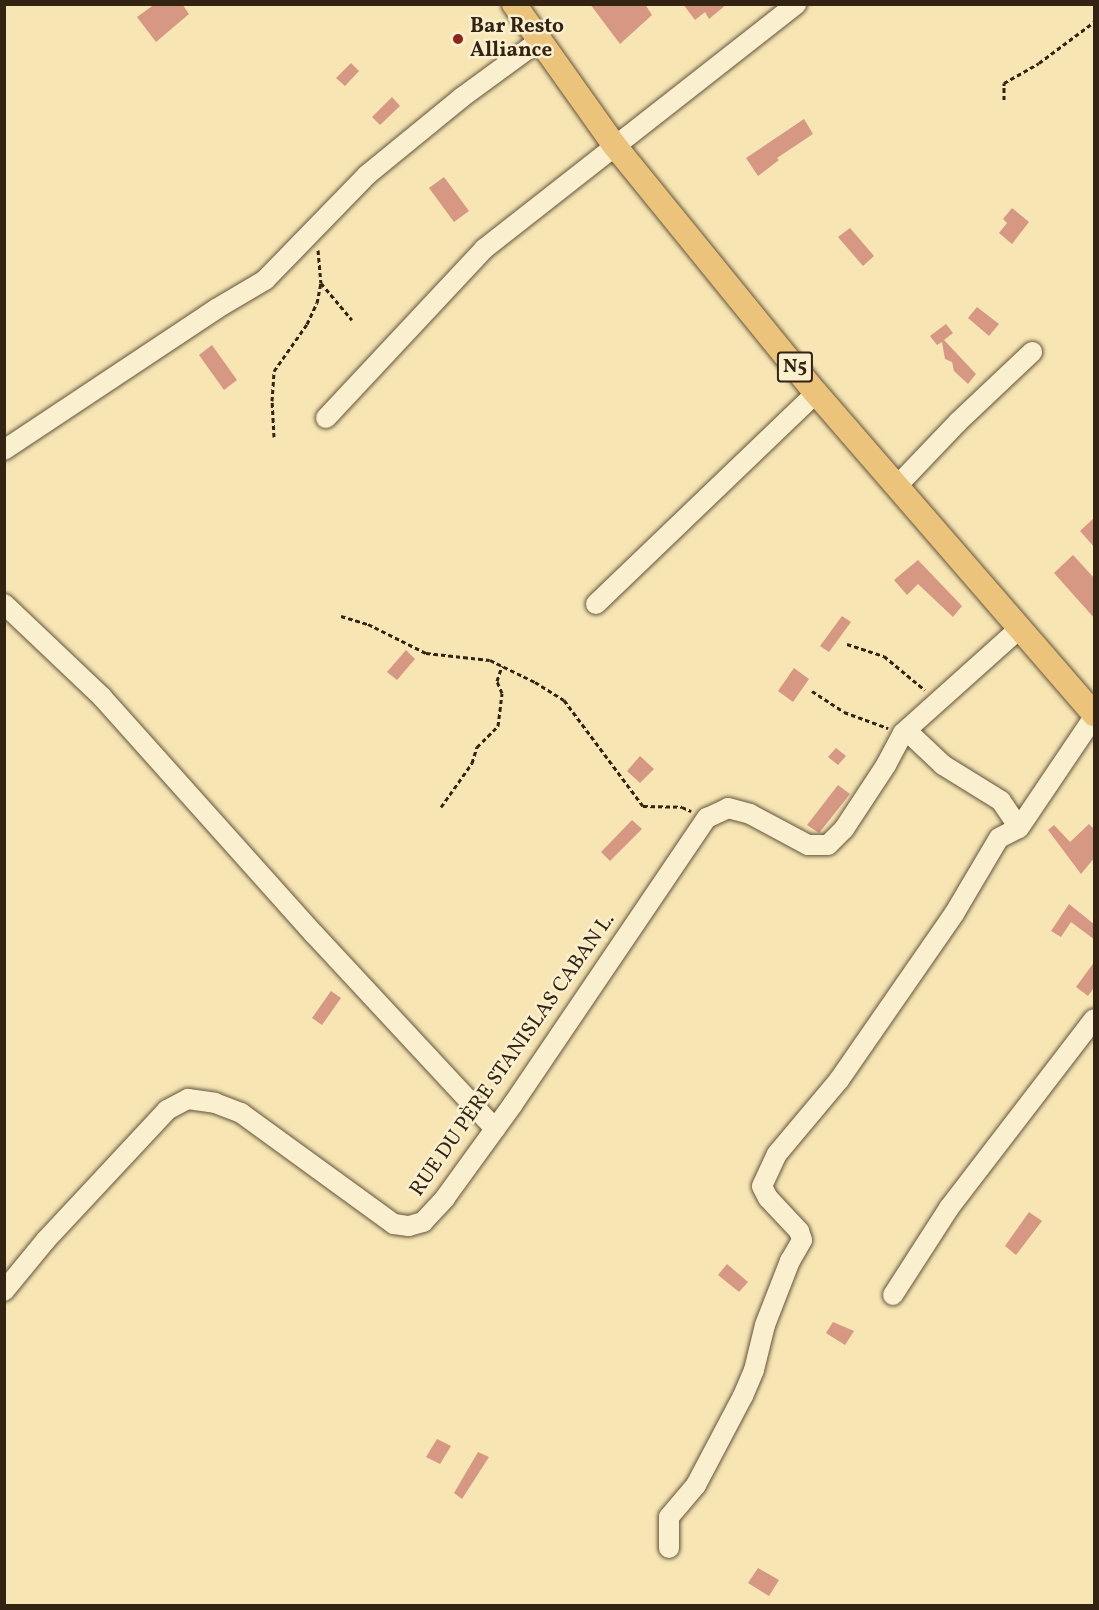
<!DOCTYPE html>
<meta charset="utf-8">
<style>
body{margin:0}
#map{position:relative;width:1099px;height:1610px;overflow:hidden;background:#f7e6b4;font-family:Vollkorn,serif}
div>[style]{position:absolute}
.building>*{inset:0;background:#d69783}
.path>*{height:3px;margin-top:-1.5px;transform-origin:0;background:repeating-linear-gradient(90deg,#332313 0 4.5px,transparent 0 7.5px)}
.roads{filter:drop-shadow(0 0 2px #64543b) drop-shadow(0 0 2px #64543b)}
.minor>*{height:20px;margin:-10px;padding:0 10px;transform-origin:10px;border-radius:10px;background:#faefce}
.major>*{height:24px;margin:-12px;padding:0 12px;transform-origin:12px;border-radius:12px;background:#ecc37a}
.dots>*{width:16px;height:16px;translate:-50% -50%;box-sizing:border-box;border:3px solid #faefce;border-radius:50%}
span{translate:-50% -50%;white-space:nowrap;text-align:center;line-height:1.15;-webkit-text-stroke:5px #faefce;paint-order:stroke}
.shield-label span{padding:2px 4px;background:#faefce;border:2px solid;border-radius:4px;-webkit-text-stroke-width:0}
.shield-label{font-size:20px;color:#332313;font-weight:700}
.poi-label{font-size:21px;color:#332313;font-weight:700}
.left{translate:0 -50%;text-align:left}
.street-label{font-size:21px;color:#332313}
.frame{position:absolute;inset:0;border:6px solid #332313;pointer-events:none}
</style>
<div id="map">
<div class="building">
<div style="clip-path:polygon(155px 4px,182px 4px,189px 14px,156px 42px,137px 17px)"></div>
<div style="clip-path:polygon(590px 4px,645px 4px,652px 15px,620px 44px)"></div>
<div style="clip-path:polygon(683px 4px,727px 4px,709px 19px,705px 12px,695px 20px)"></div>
<div style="clip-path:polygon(351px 63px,359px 71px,345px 86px,336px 78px)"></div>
<div style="clip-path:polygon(392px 97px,400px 106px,380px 125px,372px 117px)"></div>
<div style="clip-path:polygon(804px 119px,813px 134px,777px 158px,779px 160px,758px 176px,746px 158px)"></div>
<div style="clip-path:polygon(444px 177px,469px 211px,454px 222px,429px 188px)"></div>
<div style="clip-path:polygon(1012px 208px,1029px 222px,1012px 244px,999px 233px,1007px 223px,1003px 219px)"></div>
<div style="clip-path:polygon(850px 228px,874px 256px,863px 266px,838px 237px)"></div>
<div style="clip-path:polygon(977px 307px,999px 324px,989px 336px,968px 318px)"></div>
<div style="clip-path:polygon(946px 324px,953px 333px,944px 340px,976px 374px,968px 384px,954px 371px,952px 362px,945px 359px,942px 342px,937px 345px,930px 336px)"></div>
<div style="clip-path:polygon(212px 345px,237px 380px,224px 390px,199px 355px)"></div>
<div style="clip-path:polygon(1095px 517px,1095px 548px,1080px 531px)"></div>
<div style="clip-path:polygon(1073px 555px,1095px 579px,1095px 619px,1054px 573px)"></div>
<div style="clip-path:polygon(918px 560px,962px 606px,953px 617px,918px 584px,907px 595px,894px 580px)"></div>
<div style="clip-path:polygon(842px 616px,851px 622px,829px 652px,820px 646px)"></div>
<div style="clip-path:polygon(406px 650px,415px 659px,397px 680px,387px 672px)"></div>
<div style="clip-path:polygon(794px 668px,809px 679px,793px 702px,778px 691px)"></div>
<div style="clip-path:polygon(836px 748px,846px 756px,838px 765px,828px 757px)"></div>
<div style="clip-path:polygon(640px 756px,654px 769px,640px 783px,627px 771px)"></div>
<div style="clip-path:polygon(838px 785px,850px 794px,819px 833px,807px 825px)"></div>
<div style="clip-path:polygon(632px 820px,642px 829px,610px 861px,601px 852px)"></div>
<div style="clip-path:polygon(1089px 824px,1095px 830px,1095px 857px,1081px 874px,1048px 830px,1054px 825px,1070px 842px)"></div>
<div style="clip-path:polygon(1069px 904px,1095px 925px,1095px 940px,1071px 922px,1061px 937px,1051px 931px)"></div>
<div style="clip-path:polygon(1095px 961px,1095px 986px,1088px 996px,1076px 987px)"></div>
<div style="clip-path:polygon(331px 991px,341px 998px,322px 1025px,312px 1018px)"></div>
<div style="clip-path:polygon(1029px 1212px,1042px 1221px,1016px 1255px,1005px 1246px)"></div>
<div style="clip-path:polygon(727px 1264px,748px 1282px,739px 1292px,718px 1275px)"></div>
<div style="clip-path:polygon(833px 1322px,854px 1331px,845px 1345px,826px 1333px)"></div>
<div style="clip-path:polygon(437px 1439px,451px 1446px,440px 1464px,426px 1457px)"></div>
<div style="clip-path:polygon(478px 1452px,489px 1457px,462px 1499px,454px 1493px)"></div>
<div style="clip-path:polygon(758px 1568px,779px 1580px,769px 1596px,748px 1583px)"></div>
</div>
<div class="path">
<div style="left:1004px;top:100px;width:17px;rotate:-90deg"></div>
<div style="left:1004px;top:83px;width:40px;rotate:-29.7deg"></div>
<div style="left:1039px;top:63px;width:69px;rotate:-36.7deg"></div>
<div style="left:318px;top:250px;width:33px;rotate:85deg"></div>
<div style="left:321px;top:283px;width:48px;rotate:50deg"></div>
<div style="left:274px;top:437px;width:36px;rotate:-93deg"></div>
<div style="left:272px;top:401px;width:30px;rotate:-86deg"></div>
<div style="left:274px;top:371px;width:57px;rotate:-54.9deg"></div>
<div style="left:307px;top:324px;width:23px;rotate:-65deg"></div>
<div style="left:317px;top:303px;width:20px;rotate:-79deg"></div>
<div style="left:341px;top:616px;width:28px;rotate:17deg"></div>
<div style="left:368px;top:624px;width:65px;rotate:26.6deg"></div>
<div style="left:426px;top:653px;width:64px;rotate:6.2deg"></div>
<div style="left:490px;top:660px;width:50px;rotate:26.1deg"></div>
<div style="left:535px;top:682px;width:34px;rotate:32deg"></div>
<div style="left:564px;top:700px;width:132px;rotate:53.3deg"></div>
<div style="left:643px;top:806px;width:39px;rotate:1deg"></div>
<div style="left:682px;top:807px;width:10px;rotate:24deg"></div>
<div style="left:847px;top:644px;width:39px;rotate:18deg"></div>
<div style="left:884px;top:656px;width:53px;rotate:39.7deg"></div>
<div style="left:812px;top:691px;width:38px;rotate:33deg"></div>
<div style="left:844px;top:712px;width:47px;rotate:20deg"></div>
<div style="left:441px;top:807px;width:54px;rotate:-54.8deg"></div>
<div style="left:472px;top:763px;width:17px;rotate:-73deg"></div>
<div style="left:477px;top:747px;width:30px;rotate:-45deg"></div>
<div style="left:498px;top:726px;width:33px;rotate:-83deg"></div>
<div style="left:502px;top:693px;width:13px;rotate:-113deg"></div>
<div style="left:497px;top:681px;width:16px;rotate:-72deg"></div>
</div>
<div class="roads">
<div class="minor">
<div style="left:326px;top:418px;width:231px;rotate:-46.9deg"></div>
<div style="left:484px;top:249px;width:397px;rotate:-38.1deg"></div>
<div style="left:4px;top:450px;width:255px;rotate:-33.6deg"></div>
<div style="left:216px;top:309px;width:57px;rotate:-30.6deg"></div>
<div style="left:265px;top:280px;width:146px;rotate:-45.8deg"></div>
<div style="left:367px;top:175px;width:122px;rotate:-39.3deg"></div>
<div style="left:461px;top:98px;width:97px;rotate:-36.2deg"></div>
<div style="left:897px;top:486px;width:88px;rotate:-46.4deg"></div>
<div style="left:958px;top:422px;width:102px;rotate:-43.4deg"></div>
<div style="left:4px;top:604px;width:135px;rotate:43.5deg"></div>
<div style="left:102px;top:697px;width:318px;rotate:48.2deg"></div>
<div style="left:314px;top:934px;width:266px;rotate:47.1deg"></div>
<div style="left:596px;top:604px;width:305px;rotate:-43.8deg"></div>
<div style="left:907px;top:731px;width:50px;rotate:43.4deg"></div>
<div style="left:943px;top:765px;width:68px;rotate:31.8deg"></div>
<div style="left:1001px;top:801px;width:32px;rotate:56deg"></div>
<div style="left:4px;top:1291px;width:65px;rotate:-50.6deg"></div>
<div style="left:45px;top:1241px;width:179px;rotate:-47deg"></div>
<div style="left:167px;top:1110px;width:24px;rotate:-28deg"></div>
<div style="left:188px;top:1099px;width:27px;rotate:8deg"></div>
<div style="left:215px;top:1103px;width:28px;rotate:21deg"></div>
<div style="left:241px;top:1113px;width:189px;rotate:36deg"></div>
<div style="left:394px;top:1224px;width:15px;rotate:8deg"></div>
<div style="left:409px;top:1226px;width:15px;rotate:-16deg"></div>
<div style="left:423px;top:1222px;width:33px;rotate:-47deg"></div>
<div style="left:445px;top:1198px;width:116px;rotate:-54.1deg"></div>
<div style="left:513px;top:1104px;width:346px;rotate:-55.9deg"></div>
<div style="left:707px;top:818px;width:23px;rotate:-25deg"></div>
<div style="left:728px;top:808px;width:23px;rotate:15deg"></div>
<div style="left:750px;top:814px;width:66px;rotate:28.1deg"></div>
<div style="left:808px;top:845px;width:20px"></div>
<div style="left:828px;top:845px;width:23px;rotate:-45deg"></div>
<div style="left:844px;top:829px;width:77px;rotate:-56.7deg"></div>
<div style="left:886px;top:765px;width:36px;rotate:-62deg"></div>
<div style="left:903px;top:733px;width:157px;rotate:-41.9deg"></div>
<div style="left:893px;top:1295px;width:103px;rotate:-57.2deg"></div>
<div style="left:949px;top:1208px;width:238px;rotate:-52.5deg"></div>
<div style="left:669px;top:1548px;width:31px;rotate:-90deg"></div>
<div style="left:669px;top:1517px;width:42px;rotate:-49.8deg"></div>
<div style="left:696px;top:1485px;width:101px;rotate:-62.2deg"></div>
<div style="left:743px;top:1396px;width:28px;rotate:-67deg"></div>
<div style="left:754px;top:1370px;width:46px;rotate:-76.3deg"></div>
<div style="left:765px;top:1325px;width:69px;rotate:-68.7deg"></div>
<div style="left:790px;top:1261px;width:24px;rotate:-60deg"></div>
<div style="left:802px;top:1240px;width:9px;rotate:-108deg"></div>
<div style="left:799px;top:1231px;width:45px;rotate:-133.2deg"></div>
<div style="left:768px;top:1198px;width:13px;rotate:-117deg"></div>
<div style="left:762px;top:1186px;width:35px;rotate:-65deg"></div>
<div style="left:777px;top:1154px;width:97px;rotate:-50deg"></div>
<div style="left:839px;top:1080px;width:202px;rotate:-55.3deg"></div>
<div style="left:954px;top:914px;width:88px;rotate:-59.4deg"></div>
<div style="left:999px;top:838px;width:22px;rotate:-27deg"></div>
<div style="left:1019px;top:828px;width:134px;rotate:-56deg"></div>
</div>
<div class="major">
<div style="left:514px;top:4px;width:174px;rotate:54.6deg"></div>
<div style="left:615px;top:146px;width:318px;rotate:50.9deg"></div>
<div style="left:816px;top:393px;width:425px;rotate:49.1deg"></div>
</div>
</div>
<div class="dots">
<div style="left:458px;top:39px;background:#8f2418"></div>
</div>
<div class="shield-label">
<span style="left:795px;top:367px">N5</span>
</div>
<div class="poi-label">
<span class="left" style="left:470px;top:39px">Bar Resto<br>Alliance</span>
</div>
<div class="street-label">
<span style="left:513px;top:1055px;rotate:-55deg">RUE DU PÈRE STANISLAS CABAN L.</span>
</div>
<div class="frame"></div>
</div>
